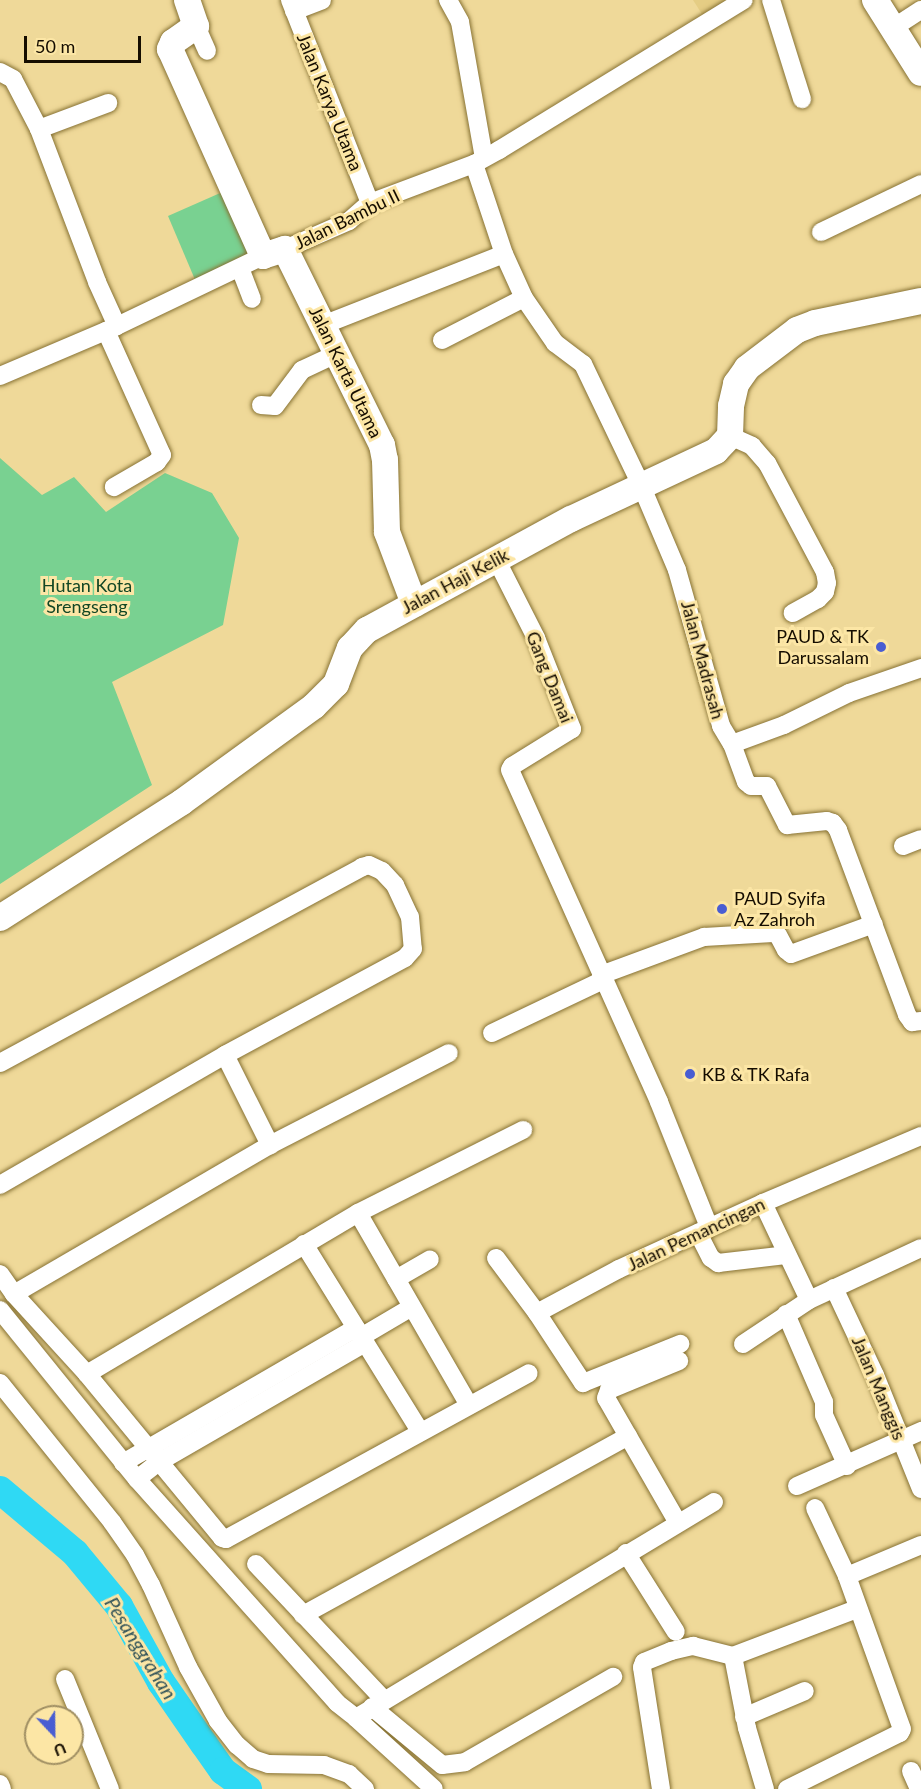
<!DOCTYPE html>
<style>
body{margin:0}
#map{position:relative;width:921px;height:1789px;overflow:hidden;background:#efd999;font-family:Lato,sans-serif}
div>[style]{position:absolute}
.built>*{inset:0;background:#e5cd84}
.green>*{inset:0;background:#79d191}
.river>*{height:28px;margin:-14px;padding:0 14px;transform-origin:14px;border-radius:14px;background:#2fd9f4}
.roads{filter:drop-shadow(0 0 2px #877234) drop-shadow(0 0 2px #877234)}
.street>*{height:18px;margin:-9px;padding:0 9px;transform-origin:9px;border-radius:9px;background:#fff}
.secondary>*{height:26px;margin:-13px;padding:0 13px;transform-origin:13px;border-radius:13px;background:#fff}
.dots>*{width:16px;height:16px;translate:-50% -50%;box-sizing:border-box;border:3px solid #fce6a5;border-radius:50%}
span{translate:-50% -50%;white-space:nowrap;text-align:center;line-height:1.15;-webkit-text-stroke:6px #fce6a5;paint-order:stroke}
.street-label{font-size:18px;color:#150d00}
.park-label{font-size:18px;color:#124624}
.poi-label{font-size:18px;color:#150d00}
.right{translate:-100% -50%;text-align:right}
.left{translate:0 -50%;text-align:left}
.water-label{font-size:20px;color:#325359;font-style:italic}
.north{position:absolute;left:24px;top:1705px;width:60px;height:60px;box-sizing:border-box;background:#fce6a5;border:2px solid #a08f63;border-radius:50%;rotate:158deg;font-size:16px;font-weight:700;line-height:24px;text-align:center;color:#150d00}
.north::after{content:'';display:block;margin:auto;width:21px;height:27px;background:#495dd2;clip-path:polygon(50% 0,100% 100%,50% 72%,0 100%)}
.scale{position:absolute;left:24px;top:36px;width:117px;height:27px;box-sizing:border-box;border:3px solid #150d00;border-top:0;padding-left:8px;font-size:18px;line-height:21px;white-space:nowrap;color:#150d00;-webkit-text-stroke:4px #fce6a5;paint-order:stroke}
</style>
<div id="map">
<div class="built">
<div style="clip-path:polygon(693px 0,745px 0,707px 22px)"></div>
</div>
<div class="green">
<div style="clip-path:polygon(227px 190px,256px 257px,196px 282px,168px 216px)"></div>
<div style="clip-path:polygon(0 458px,42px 495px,74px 477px,106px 512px,165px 473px,212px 493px,239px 538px,223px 625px,112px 682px,152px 785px,0 884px)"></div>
</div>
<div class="river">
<div style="left:0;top:1490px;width:98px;rotate:40deg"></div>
<div style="left:75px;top:1553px;width:69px;rotate:50.3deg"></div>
<div style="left:119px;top:1606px;width:87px;rotate:61.1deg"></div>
<div style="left:161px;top:1682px;width:75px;rotate:55.3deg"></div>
<div style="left:204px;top:1744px;width:33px;rotate:55deg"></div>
<div style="left:223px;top:1771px;width:31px;rotate:36deg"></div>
</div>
<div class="roads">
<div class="street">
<div style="left:290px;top:0;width:218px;rotate:68.5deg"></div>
<div style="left:448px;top:0;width:25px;rotate:61deg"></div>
<div style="left:460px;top:22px;width:138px;rotate:80deg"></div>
<div style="left:771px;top:0;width:104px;rotate:72.6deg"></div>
<div style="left:294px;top:11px;width:30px;rotate:-21deg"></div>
<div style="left:196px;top:26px;width:27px;rotate:66deg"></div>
<div style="left:893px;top:28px;width:33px;rotate:-33deg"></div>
<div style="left:0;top:72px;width:15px;rotate:28deg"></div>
<div style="left:13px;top:79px;width:56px;rotate:62.5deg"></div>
<div style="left:39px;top:129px;width:164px;rotate:69.2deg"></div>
<div style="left:97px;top:282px;width:48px;rotate:65.6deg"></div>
<div style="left:39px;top:129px;width:74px;rotate:-20.6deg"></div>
<div style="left:474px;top:164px;width:95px;rotate:71.6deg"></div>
<div style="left:504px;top:254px;width:48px;rotate:65.6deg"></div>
<div style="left:524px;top:298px;width:55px;rotate:55.4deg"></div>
<div style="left:555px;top:343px;width:35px;rotate:37deg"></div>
<div style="left:583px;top:364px;width:134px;rotate:64.4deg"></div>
<div style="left:641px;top:485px;width:92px;rotate:67deg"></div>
<div style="left:677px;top:570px;width:162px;rotate:74.2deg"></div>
<div style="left:721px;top:726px;width:21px;rotate:59deg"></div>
<div style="left:732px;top:744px;width:55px;rotate:-20.1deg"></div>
<div style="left:784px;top:725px;width:72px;rotate:-26.2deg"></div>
<div style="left:849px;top:693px;width:76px;rotate:-19.1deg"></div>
<div style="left:821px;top:232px;width:111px;rotate:-25.6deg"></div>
<div style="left:285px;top:249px;width:70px;rotate:-23.6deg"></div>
<div style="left:349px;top:221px;width:28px;rotate:-41deg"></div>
<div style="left:370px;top:203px;width:111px;rotate:-20.6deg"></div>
<div style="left:474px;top:164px;width:29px;rotate:-29deg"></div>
<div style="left:499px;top:150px;width:287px;rotate:-31.5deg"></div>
<div style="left:240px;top:268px;width:33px;rotate:69deg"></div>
<div style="left:323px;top:325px;width:194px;rotate:-21.4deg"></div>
<div style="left:106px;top:331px;width:136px;rotate:65.7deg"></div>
<div style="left:162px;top:455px;width:9px;rotate:126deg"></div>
<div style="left:157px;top:462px;width:50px;rotate:149.8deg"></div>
<div style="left:442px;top:340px;width:92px;rotate:-27.1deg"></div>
<div style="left:0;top:376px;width:127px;rotate:-23.1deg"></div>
<div style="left:117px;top:326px;width:162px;rotate:-25.6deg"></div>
<div style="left:261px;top:405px;width:14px;rotate:4deg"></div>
<div style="left:275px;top:406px;width:45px;rotate:-53.1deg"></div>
<div style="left:302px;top:370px;width:38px;rotate:-25deg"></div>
<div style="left:730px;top:436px;width:24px;rotate:24deg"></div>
<div style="left:752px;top:446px;width:23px;rotate:49deg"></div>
<div style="left:767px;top:463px;width:123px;rotate:62deg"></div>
<div style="left:825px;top:572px;width:11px;rotate:80deg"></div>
<div style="left:827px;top:583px;width:9px;rotate:103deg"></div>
<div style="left:825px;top:592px;width:10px;rotate:135deg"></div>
<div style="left:818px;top:599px;width:29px;rotate:151deg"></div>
<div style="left:496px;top:559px;width:89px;rotate:63.1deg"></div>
<div style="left:536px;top:638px;width:98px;rotate:68.4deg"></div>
<div style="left:572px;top:729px;width:70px;rotate:148.3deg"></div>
<div style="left:512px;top:766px;width:4px;rotate:117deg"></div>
<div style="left:510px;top:770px;width:364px;rotate:65.8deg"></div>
<div style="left:659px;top:1102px;width:135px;rotate:68.2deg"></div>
<div style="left:732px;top:744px;width:40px;rotate:69.8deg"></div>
<div style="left:746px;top:782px;width:6px;rotate:39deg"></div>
<div style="left:751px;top:786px;width:16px"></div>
<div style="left:767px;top:786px;width:44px;rotate:62.9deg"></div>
<div style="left:787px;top:825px;width:40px;rotate:-5.7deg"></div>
<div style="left:827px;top:821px;width:6px;rotate:18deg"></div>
<div style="left:833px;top:823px;width:9px;rotate:54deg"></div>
<div style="left:838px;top:830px;width:197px;rotate:69.5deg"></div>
<div style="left:907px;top:1015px;width:9px;rotate:54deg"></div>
<div style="left:912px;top:1022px;width:9px;rotate:-6deg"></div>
<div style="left:903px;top:846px;width:19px;rotate:-21deg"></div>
<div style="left:601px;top:975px;width:110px;rotate:-20.3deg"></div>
<div style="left:704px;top:937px;width:69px;rotate:-3.3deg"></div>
<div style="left:773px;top:933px;width:5px;rotate:22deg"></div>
<div style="left:778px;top:935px;width:17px;rotate:62deg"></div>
<div style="left:786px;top:950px;width:6px;rotate:39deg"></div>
<div style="left:791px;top:954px;width:88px;rotate:-19.9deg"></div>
<div style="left:492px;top:1033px;width:123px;rotate:-25.5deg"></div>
<div style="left:225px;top:1055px;width:101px;rotate:63.4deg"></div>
<div style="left:0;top:1063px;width:412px;rotate:-28.4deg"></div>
<div style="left:362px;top:867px;width:7px;rotate:-16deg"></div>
<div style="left:369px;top:865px;width:14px;rotate:25deg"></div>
<div style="left:382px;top:871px;width:19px;rotate:47deg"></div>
<div style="left:395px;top:885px;width:35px;rotate:65deg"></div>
<div style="left:410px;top:917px;width:32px;rotate:85deg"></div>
<div style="left:413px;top:949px;width:12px;rotate:132deg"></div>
<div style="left:405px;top:958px;width:204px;rotate:151.7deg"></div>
<div style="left:225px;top:1055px;width:260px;rotate:150deg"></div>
<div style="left:763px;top:1203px;width:107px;rotate:64.6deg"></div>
<div style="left:358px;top:1213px;width:222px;rotate:60deg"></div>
<div style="left:698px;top:1233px;width:28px;rotate:63deg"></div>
<div style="left:711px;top:1258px;width:9px;rotate:36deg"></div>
<div style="left:718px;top:1263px;width:68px;rotate:-6.7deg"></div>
<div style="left:304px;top:1244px;width:220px;rotate:58.2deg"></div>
<div style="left:496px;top:1258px;width:69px;rotate:53.3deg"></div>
<div style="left:537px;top:1313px;width:93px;rotate:-28.2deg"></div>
<div style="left:619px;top:1269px;width:158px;rotate:-24.6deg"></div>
<div style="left:763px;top:1203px;width:172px;rotate:-23deg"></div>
<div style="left:0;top:1274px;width:24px;rotate:55deg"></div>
<div style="left:14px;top:1294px;width:108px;rotate:47.6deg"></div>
<div style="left:87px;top:1374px;width:212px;rotate:50.5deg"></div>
<div style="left:222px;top:1538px;width:4px;rotate:14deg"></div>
<div style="left:226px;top:1539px;width:345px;rotate:-28.7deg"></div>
<div style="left:396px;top:1279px;width:39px;rotate:-30deg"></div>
<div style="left:834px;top:1288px;width:96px;rotate:64.8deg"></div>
<div style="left:875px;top:1375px;width:123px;rotate:68deg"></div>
<div style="left:14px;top:1294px;width:296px;rotate:-30.2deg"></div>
<div style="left:270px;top:1145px;width:201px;rotate:-27.2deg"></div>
<div style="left:0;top:1310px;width:218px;rotate:51deg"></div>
<div style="left:137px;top:1479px;width:300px;rotate:48.2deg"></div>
<div style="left:337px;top:1703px;width:24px;rotate:38deg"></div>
<div style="left:356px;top:1718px;width:418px;rotate:-31.1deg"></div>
<div style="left:537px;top:1313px;width:84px;rotate:56.7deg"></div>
<div style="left:583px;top:1383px;width:105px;rotate:-21.9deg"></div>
<div style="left:786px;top:1314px;width:96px;rotate:66.6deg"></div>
<div style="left:824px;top:1402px;width:13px;rotate:90deg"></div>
<div style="left:824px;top:1415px;width:56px;rotate:65.7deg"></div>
<div style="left:361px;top:1337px;width:59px;rotate:-30.5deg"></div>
<div style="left:743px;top:1344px;width:79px;rotate:-33.7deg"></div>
<div style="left:809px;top:1300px;width:123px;rotate:-24.9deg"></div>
<div style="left:87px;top:1374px;width:315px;rotate:-30.7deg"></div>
<div style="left:358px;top:1213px;width:185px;rotate:-26.7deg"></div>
<div style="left:0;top:1383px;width:179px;rotate:51.1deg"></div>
<div style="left:112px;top:1522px;width:40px;rotate:55.1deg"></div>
<div style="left:135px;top:1555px;width:34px;rotate:62deg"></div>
<div style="left:151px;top:1585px;width:90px;rotate:65.7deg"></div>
<div style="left:188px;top:1667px;width:62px;rotate:60.9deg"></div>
<div style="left:218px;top:1721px;width:31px;rotate:52deg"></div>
<div style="left:237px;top:1745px;width:21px;rotate:41deg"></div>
<div style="left:253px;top:1759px;width:16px;rotate:18deg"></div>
<div style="left:268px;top:1764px;width:56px;rotate:1deg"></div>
<div style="left:324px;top:1765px;width:27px;rotate:20deg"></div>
<div style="left:349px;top:1774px;width:22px;rotate:43deg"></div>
<div style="left:123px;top:1463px;width:269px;rotate:-30.1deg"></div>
<div style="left:137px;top:1479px;width:28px;rotate:-38deg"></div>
<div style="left:159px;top:1462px;width:238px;rotate:-30deg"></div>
<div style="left:797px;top:1486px;width:136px;rotate:-23.9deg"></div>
<div style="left:678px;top:1523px;width:144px;rotate:-119.9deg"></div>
<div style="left:606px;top:1398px;width:9px;rotate:-69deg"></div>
<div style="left:609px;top:1390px;width:76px;rotate:-22.5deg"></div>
<div style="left:626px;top:1553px;width:93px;rotate:57.7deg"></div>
<div style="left:256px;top:1564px;width:187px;rotate:46.7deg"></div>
<div style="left:847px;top:1576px;width:80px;rotate:-22.7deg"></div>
<div style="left:303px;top:1615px;width:371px;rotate:-28.8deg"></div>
<div style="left:733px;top:1656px;width:73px;rotate:79deg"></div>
<div style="left:747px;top:1728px;width:64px;rotate:73.6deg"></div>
<div style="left:65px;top:1679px;width:119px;rotate:67.8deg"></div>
<div style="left:372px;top:1707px;width:91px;rotate:39.6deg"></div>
<div style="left:442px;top:1765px;width:23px;rotate:-7deg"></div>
<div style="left:465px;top:1762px;width:171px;rotate:-29.9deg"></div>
<div style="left:744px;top:1717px;width:66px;rotate:-23.1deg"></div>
<div style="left:356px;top:1718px;width:105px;rotate:42.3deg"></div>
<div style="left:911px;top:1771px;width:20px;rotate:66deg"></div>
<div style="left:0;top:1784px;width:5px;rotate:68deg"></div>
<div style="left:661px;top:1789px;width:123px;rotate:-98.9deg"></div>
<div style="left:642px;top:1667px;width:5px;rotate:-68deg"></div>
<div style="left:644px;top:1662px;width:29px;rotate:-22deg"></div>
<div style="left:671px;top:1651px;width:23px;rotate:-13deg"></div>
<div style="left:693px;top:1646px;width:41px;rotate:14deg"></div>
<div style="left:733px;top:1656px;width:133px;rotate:-20.8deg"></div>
<div style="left:787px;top:1789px;width:126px;rotate:-26.4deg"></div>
<div style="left:900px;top:1733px;width:4px;rotate:-63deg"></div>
<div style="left:902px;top:1729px;width:163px;rotate:-109.8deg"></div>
<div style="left:847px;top:1576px;width:75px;rotate:-115.2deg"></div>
</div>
<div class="secondary">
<div style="left:187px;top:0;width:28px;rotate:71deg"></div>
<div style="left:196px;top:26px;width:28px;rotate:145deg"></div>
<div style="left:173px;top:42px;width:8px;rotate:113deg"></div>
<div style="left:170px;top:49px;width:227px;rotate:65.8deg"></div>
<div style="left:263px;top:256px;width:23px;rotate:-18deg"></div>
<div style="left:285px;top:249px;width:219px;rotate:63.7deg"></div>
<div style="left:382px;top:445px;width:15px;rotate:79deg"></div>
<div style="left:385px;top:460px;width:72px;rotate:88.4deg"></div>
<div style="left:387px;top:532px;width:77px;rotate:69.4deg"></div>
<div style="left:875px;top:0;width:86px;rotate:57.8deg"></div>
<div style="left:0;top:918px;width:216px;rotate:-32.5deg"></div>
<div style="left:182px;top:802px;width:163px;rotate:-36deg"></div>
<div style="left:314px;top:706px;width:31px;rotate:-45deg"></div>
<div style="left:336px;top:684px;width:39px;rotate:-69deg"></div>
<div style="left:350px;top:648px;width:25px;rotate:-47deg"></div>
<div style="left:367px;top:630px;width:232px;rotate:-28.6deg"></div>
<div style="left:571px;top:519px;width:160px;rotate:-25.1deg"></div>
<div style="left:716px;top:451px;width:21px;rotate:-47deg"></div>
<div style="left:730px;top:436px;width:30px;rotate:-88deg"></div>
<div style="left:731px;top:406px;width:23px;rotate:-77deg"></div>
<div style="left:736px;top:384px;width:19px;rotate:-55deg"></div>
<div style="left:747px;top:368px;width:63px;rotate:-37.2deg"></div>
<div style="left:797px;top:330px;width:19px;rotate:-21deg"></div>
<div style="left:815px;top:323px;width:108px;rotate:-11.7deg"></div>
</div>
</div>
<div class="dots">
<div style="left:881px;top:647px;background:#495dd2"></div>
<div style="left:722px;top:909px;background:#495dd2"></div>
<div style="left:690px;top:1074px;background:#495dd2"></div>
</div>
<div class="street-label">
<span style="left:330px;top:102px;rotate:68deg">Jalan Karya Utama</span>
<span style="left:347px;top:219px;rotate:-26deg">Jalan Bambu II</span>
<span style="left:346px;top:372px;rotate:64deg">Jalan Karta Utama</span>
<span style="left:455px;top:581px;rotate:-28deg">Jalan Haji Kelik</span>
<span style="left:703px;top:660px;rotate:75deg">Jalan Madrasah</span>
<span style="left:550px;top:677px;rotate:68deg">Gang Damai</span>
<span style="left:696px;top:1234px;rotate:-25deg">Jalan Pemancingan</span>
<span style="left:879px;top:1388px;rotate:67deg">Jalan Manggis</span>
</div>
<div class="park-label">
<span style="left:87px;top:596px">Hutan Kota<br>Srengseng</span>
</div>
<div class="poi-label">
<span class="right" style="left:869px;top:647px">PAUD &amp; TK<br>Darussalam</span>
<span class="left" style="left:734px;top:909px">PAUD Syifa<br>Az Zahroh</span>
<span class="left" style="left:702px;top:1074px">KB &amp; TK Rafa</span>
</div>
<div class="water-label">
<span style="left:141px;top:1648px;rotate:58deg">Pesanggrahan</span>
</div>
<div class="north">U</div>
<div class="scale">50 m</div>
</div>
